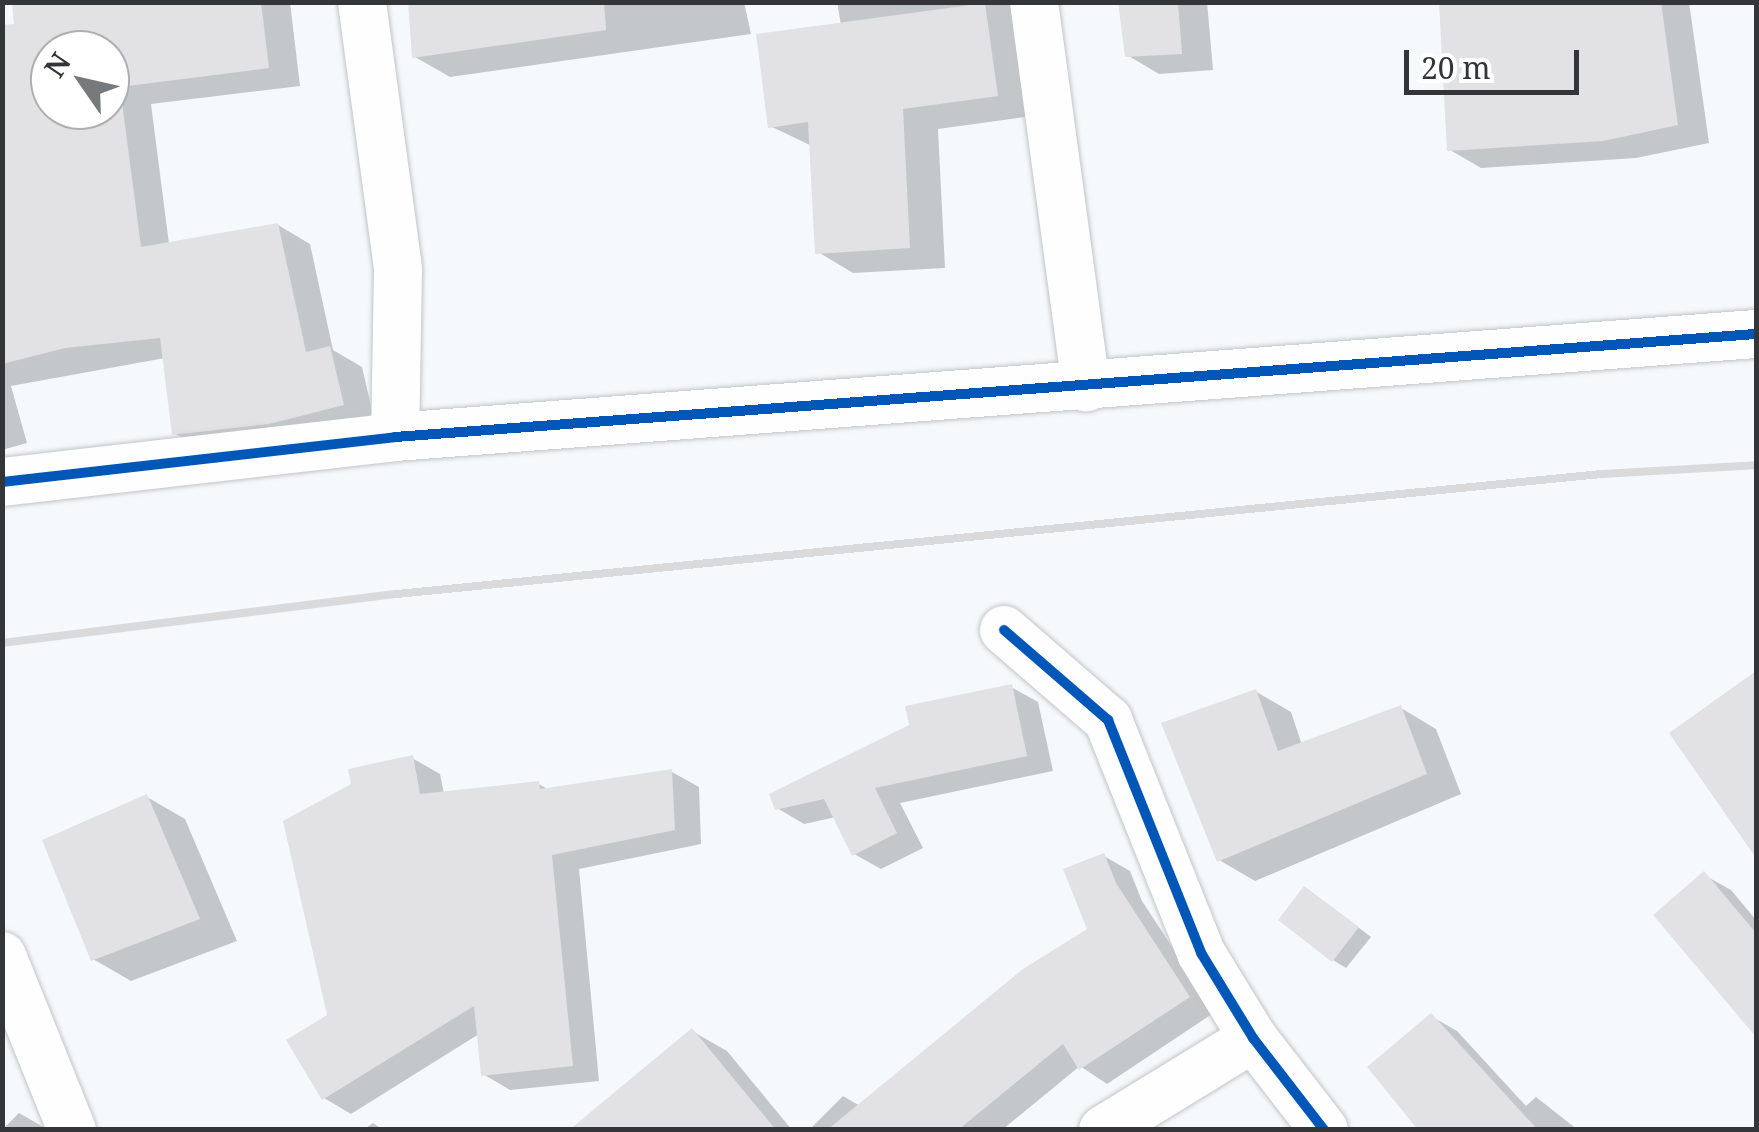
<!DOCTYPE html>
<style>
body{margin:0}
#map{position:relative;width:1759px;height:1132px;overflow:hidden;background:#f6f9fc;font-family:"Noto Serif",serif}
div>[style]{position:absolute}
.shadow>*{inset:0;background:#0003}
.building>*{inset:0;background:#e2e1e4}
.roads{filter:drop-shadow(0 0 2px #c2c5c7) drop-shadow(0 0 2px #c2c5c7)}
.street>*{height:48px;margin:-24px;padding:0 24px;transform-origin:24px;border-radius:24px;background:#fefeff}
.rail>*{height:8px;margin:-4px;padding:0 4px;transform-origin:4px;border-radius:4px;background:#d9dadb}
.cycleway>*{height:10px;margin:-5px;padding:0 5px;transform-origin:5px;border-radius:5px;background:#0057b8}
span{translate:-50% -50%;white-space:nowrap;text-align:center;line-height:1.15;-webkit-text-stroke:10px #fff;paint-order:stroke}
.frame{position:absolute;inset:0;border:5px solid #333538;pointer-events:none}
.north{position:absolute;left:30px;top:30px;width:100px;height:100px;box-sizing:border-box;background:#fff;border:2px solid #adaeaf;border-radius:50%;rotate:304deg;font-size:28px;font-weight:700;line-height:40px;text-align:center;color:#333538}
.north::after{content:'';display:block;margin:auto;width:35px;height:45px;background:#777a7d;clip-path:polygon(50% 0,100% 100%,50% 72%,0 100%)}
.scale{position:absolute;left:1404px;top:50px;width:175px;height:45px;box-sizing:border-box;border:5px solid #333538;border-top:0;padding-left:12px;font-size:30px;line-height:35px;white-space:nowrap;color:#333538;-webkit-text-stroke:8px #fff;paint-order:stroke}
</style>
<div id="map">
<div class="shadow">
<div style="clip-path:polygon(evenodd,14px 2px,290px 2px,300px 86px,151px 104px,169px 244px,278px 225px,310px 244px,333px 350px,362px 367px,375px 423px,206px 452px,174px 433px,165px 358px,11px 386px,27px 443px,2px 450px,2px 200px,59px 185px,14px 2px,50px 50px,110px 50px,110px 110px,50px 110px,50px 50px)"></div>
<div style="clip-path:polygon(411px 2px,744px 2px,751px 34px,450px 77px,415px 57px)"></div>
<div style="clip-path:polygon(837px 2px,1016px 2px,1032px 116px,938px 129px,945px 268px,853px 273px,818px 252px,812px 146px,770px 126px,841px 25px)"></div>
<div style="clip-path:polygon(1120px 2px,1207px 2px,1213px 70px,1159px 74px,1127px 55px)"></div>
<div style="clip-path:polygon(1442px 2px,1689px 2px,1709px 143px,1636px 158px,1481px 168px,1450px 150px)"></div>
<div style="clip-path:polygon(1744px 683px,1756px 691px,1756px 845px,1746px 839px)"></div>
<div style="clip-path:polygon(1011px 687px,1038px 702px,1053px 771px,900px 803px,923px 848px,881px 869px,854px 854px,836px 817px,804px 824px,777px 808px,912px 726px)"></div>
<div style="clip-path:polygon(1255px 691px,1291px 712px,1302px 745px,1401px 708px,1436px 729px,1461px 794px,1255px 881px,1219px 860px)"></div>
<div style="clip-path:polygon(412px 758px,440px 774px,444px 794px,539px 784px,549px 790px,672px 772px,699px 787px,701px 844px,579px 869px,599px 1081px,510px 1090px,483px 1074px,479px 1034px,351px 1114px,324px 1098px)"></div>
<div style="clip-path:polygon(147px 797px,185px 819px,237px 941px,131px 981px,93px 959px)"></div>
<div style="clip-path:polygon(1104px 856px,1130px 871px,1142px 901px,1215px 1012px,1107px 1084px,1080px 1066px,1002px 1130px,809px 1130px,843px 1096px,860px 1106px,1090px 930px)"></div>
<div style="clip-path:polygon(1704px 875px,1731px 890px,1756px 920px,1756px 1031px)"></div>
<div style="clip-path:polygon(1318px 897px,1371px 937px,1346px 968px,1333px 960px)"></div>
<div style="clip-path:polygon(1431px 1016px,1457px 1031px,1526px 1106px,1536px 1097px,1578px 1130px,1421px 1130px)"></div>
<div style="clip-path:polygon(692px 1031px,727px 1051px,792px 1130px,580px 1130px)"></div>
<div style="clip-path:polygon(19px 1113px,47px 1129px,47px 1130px,2px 1130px)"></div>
<div style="clip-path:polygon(373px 1123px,383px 1130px,363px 1130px)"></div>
</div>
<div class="building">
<div style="clip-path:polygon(evenodd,12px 2px,261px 2px,269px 68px,120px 87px,141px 247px,278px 223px,306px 352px,330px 346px,344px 405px,269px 424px,172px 435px,160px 338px,65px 348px,2px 364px,2px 25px,14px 24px,12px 2px,50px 50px,110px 50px,110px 110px,50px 110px,50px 50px)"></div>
<div style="clip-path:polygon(408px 2px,604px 2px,606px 30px,412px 58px)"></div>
<div style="clip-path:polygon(1118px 2px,1178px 2px,1182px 54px,1125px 57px)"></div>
<div style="clip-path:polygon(1439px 2px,1661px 2px,1678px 125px,1603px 141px,1447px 151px)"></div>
<div style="clip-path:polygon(985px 3px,998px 96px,903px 109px,910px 248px,815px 254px,808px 122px,768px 128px,756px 34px)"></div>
<div style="clip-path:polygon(1756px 671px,1756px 858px,1669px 733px)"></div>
<div style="clip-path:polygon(1012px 684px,1027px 756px,875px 788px,897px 833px,852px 856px,824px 799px,775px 810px,769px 794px,909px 725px,905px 706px)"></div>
<div style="clip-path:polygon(1256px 689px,1278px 751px,1401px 705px,1427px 774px,1217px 862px,1161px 723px)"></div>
<div style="clip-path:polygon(413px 755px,420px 794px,539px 781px,540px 789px,672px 769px,675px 830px,552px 855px,573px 1066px,481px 1076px,474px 1006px,322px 1100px,286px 1040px,327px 1015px,283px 821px,351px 784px,348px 769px)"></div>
<div style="clip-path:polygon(147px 794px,200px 919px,91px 961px,42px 840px)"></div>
<div style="clip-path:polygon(1104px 853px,1116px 883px,1190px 997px,1079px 1070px,1063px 1044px,958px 1130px,827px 1130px,1023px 969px,1087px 929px,1063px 869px)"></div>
<div style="clip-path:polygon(1704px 871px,1756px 933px,1756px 1037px,1653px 915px)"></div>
<div style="clip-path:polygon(1304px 886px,1359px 927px,1332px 962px,1278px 920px)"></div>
<div style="clip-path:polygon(1431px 1013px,1538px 1130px,1418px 1130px,1367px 1067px)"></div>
<div style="clip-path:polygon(692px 1028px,776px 1130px,569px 1130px)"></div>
</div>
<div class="roads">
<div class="street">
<div style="left:362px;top:2px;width:270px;rotate:82.3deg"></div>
<div style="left:398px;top:270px;width:167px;rotate:91deg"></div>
<div style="left:1034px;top:2px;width:389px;rotate:82.3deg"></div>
<div style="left:2px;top:482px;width:396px;rotate:-6.5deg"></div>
<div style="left:395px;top:437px;width:1365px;rotate:-4.33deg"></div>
<div style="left:1004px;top:630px;width:138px;rotate:40.9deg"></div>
<div style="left:1108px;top:720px;width:251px;rotate:68.2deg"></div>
<div style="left:1201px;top:953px;width:100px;rotate:58.5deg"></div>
<div style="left:1253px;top:1038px;width:116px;rotate:52.3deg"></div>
<div style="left:2px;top:956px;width:188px;rotate:68.1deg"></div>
<div style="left:1103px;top:1130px;width:176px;rotate:-31.5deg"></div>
</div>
</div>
<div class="rail">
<div style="left:2px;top:643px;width:398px;rotate:-7.1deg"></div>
<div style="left:397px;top:594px;width:1211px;rotate:-5.69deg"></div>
<div style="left:1602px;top:474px;width:154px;rotate:-3.3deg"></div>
</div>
<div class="cycleway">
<div style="left:2px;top:482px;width:396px;rotate:-6.5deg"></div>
<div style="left:395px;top:437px;width:1365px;rotate:-4.33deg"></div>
<div style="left:1004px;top:630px;width:138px;rotate:40.9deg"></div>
<div style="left:1108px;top:720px;width:251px;rotate:68.2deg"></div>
<div style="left:1201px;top:953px;width:100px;rotate:58.5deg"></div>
<div style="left:1253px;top:1038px;width:116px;rotate:52.3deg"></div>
</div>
<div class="frame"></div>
<div class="north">N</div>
<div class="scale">20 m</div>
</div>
